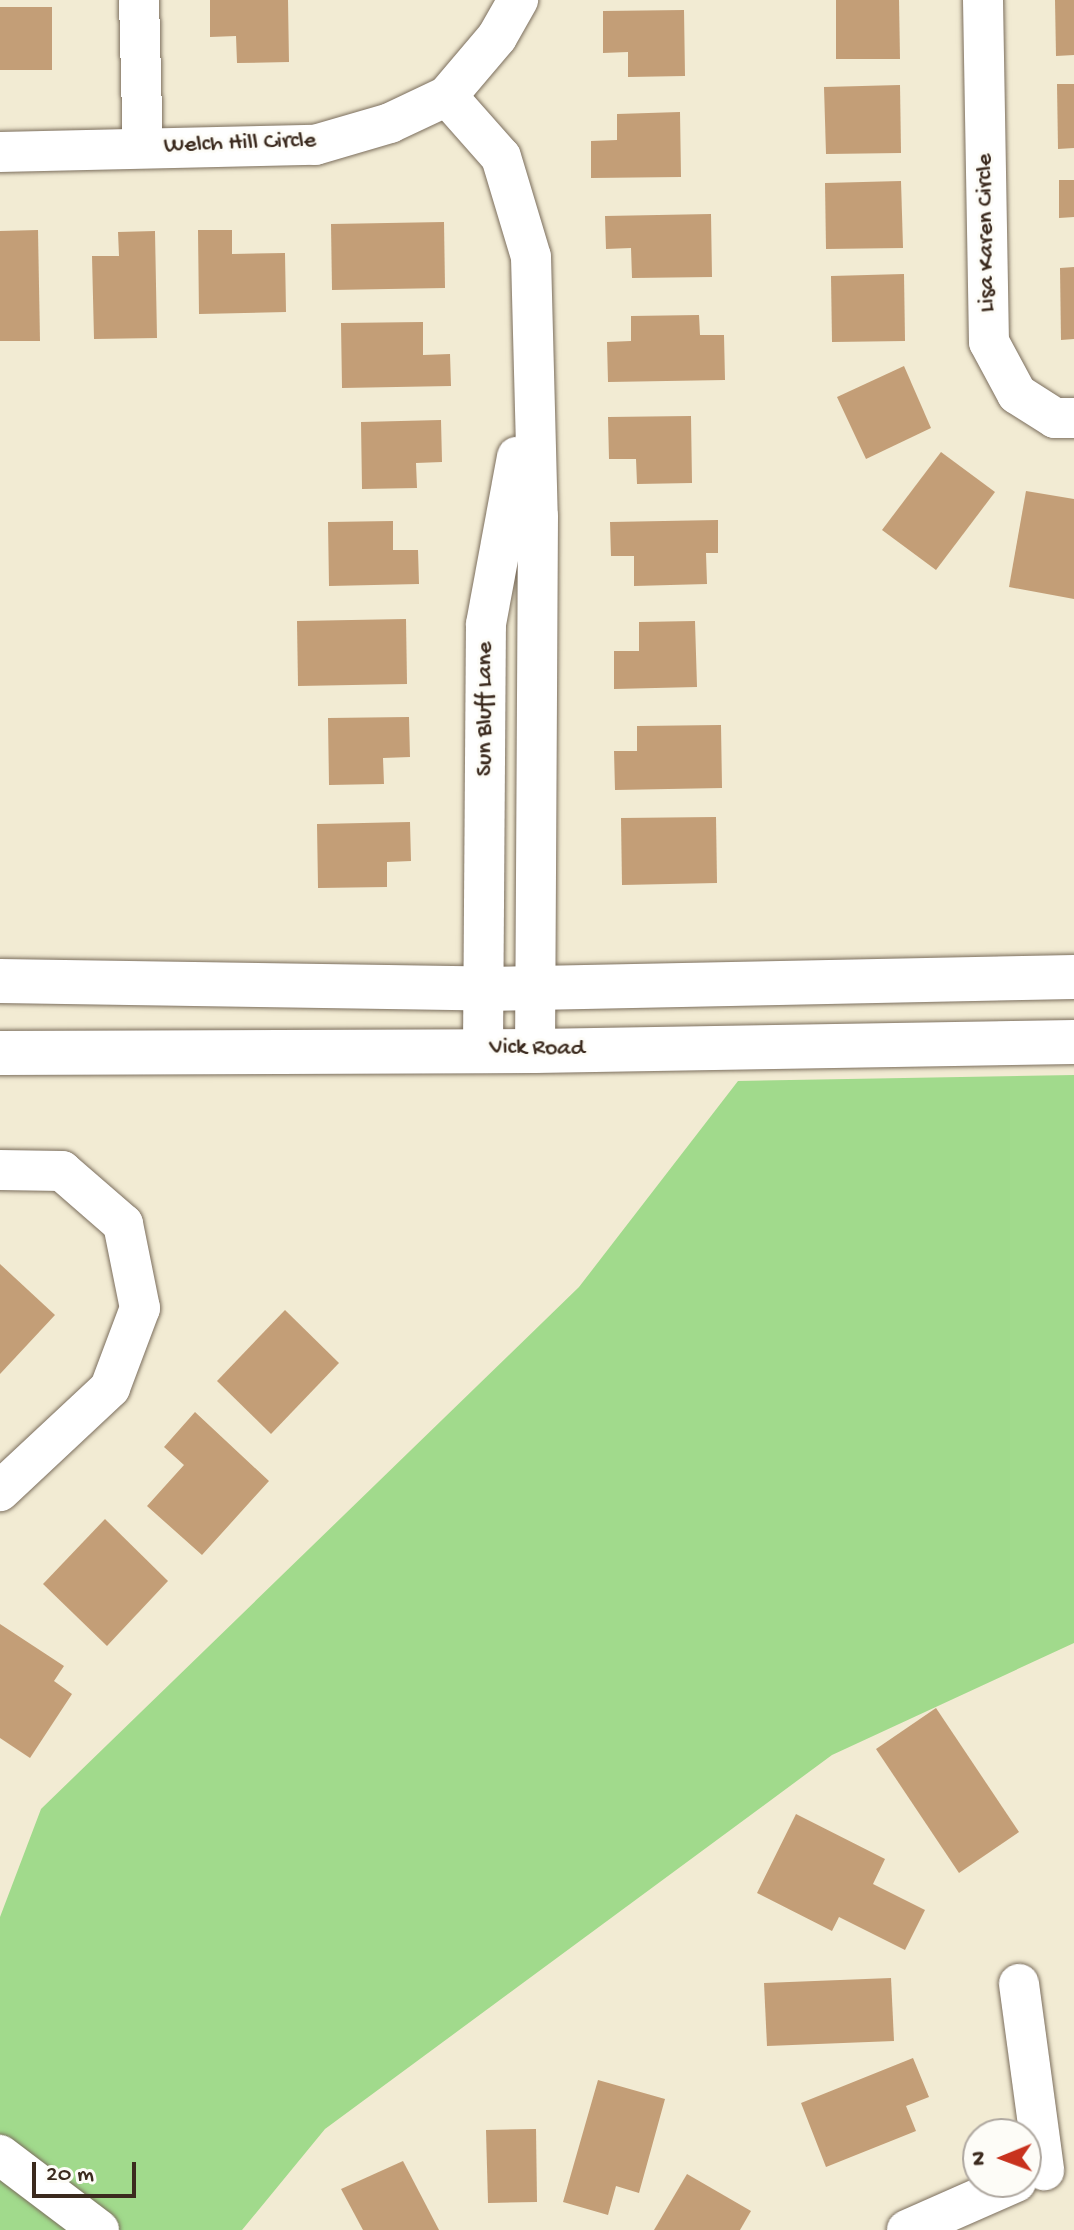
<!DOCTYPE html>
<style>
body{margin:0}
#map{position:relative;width:1074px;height:2230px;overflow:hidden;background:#f2ebd3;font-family:"Gochi Hand",sans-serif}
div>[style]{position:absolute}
.green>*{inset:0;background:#a1da8c}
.building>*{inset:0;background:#c39e77}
.roads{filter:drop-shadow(0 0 2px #7b6e5d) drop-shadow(0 0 2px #7b6e5d)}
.minor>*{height:40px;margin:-20px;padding:0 20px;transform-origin:20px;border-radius:20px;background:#fff}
.tertiary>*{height:44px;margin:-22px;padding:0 22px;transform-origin:22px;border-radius:22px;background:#fff}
span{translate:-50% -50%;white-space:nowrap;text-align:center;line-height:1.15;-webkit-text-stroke:6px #fdfcf7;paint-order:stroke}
.street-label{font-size:24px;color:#3b2a1e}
.north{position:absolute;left:962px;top:2118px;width:80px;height:80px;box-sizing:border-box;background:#fdfcf7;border:2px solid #afa8a0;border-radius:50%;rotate:269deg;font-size:22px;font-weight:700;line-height:32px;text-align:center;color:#3b2a1e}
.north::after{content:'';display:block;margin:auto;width:28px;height:36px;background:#c8321e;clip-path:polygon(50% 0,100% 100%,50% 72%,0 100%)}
.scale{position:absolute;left:32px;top:2162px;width:104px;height:36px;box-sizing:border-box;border:4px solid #3b2a1e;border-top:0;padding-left:10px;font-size:24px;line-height:28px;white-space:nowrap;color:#3b2a1e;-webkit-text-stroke:6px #fdfcf7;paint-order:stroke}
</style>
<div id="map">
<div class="green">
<div style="clip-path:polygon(1074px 1075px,1074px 1643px,832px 1755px,325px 2129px,242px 2230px,0 2230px,0 1917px,41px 1809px,579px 1287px,738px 1081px)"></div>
</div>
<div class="building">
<div style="clip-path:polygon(210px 0,288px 0,289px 62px,237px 63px,236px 36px,210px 37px)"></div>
<div style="clip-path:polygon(836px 0,899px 0,900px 59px,836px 59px)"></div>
<div style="clip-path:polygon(1055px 0,1074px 0,1074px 55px,1056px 56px)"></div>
<div style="clip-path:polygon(0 7px,52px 7px,52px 70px,0 70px)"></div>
<div style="clip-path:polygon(684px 10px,685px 76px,628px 77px,628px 52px,603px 53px,603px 11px)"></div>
<div style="clip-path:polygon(1057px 84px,1074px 84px,1074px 148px,1058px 149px)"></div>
<div style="clip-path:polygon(900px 85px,901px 153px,826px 154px,824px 87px)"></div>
<div style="clip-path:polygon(680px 112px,681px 177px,591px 178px,591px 141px,617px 140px,617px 114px)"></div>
<div style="clip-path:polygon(1059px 180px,1074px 180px,1074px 217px,1059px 218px)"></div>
<div style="clip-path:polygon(901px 181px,903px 248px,826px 249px,825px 183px)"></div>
<div style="clip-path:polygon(711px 214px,712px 277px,632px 278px,631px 248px,606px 249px,605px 216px)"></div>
<div style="clip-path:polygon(444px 222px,445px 288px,332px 290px,331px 224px)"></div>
<div style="clip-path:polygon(38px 230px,40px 341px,0 341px,0 231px)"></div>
<div style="clip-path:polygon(198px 230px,232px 230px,232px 254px,285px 253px,286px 312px,199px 314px)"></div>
<div style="clip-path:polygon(155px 231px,157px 338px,94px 339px,92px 256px,119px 256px,118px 232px)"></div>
<div style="clip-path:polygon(1074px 267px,1074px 339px,1061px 340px,1060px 268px)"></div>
<div style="clip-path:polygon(904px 274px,905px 341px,832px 342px,831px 276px)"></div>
<div style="clip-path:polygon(699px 315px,700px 335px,724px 335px,725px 380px,608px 382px,607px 342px,631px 341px,631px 316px)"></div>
<div style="clip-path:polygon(423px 322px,423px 355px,450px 354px,451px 386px,342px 388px,341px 323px)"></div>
<div style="clip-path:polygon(904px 366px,931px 428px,866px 459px,837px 397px)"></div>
<div style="clip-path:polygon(691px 416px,692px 483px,637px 484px,636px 459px,609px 459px,608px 417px)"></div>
<div style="clip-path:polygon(441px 420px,442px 462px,416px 463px,417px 488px,362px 489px,361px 422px)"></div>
<div style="clip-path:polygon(941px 452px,995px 492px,936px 570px,882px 530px)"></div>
<div style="clip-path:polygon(1026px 491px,1074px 499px,1074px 599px,1009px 587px)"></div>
<div style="clip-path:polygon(718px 520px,718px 553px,706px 553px,707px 584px,634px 586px,634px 556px,611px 556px,610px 522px)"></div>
<div style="clip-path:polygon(393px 521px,393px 550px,418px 550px,419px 584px,329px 586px,328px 522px)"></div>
<div style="clip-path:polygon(406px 619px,407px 684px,298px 686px,297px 621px)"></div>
<div style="clip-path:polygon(695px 621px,697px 687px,614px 689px,614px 651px,639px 651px,639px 622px)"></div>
<div style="clip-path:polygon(409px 717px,410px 757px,383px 758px,384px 784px,329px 785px,328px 718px)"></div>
<div style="clip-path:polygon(721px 725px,722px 788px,615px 790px,614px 751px,637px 751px,637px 726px)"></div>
<div style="clip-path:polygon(716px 817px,717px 883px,622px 885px,621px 818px)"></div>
<div style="clip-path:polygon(410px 822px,411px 861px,387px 862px,387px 887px,318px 888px,317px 824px)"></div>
<div style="clip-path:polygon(0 1264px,55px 1315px,0 1374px)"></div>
<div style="clip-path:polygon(285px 1310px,339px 1363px,271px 1434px,217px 1381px)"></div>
<div style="clip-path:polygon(195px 1412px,269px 1481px,202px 1555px,147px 1506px,184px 1465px,164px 1447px)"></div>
<div style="clip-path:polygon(105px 1519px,168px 1581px,107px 1646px,43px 1584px)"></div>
<div style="clip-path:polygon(0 1624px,64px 1666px,54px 1681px,72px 1694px,30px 1758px,0 1738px)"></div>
<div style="clip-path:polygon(936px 1708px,1019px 1832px,959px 1873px,876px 1749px)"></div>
<div style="clip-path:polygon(796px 1814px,885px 1859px,873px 1884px,925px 1910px,905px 1950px,839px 1917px,832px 1931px,757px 1893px)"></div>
<div style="clip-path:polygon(891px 1978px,894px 2041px,767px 2046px,764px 1983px)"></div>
<div style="clip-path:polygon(913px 2058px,929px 2097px,906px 2106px,916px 2131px,826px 2167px,801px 2103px)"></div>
<div style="clip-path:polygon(598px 2080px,665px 2099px,639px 2193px,616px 2186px,608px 2215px,563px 2202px)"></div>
<div style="clip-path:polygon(536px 2129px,537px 2202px,488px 2203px,486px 2130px)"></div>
<div style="clip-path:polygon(403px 2161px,439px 2230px,363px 2230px,341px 2189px)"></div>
<div style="clip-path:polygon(687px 2174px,751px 2211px,740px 2230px,654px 2230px)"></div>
</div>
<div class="roads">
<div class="minor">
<div style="left:139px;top:0;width:148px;rotate:88.5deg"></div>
<div style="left:983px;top:0;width:342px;rotate:89deg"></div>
<div style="left:989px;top:342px;width:59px;rotate:61.7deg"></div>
<div style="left:1017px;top:394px;width:45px;rotate:32.3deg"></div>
<div style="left:1055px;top:418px;width:19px"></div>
<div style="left:447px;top:96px;width:81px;rotate:48.5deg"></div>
<div style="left:501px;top:157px;width:104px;rotate:73.3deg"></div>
<div style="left:531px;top:257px;width:259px;rotate:88.5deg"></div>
<div style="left:538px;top:516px;width:535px;rotate:90.32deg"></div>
<div style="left:0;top:152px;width:315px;rotate:-1.3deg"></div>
<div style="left:315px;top:145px;width:78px;rotate:-16.3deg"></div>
<div style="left:390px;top:123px;width:63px;rotate:-25.3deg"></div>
<div style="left:447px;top:96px;width:77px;rotate:-49.7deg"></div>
<div style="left:497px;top:37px;width:43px;rotate:-60.4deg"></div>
<div style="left:483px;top:1048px;width:424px;rotate:-89.6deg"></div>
<div style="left:486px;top:624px;width:170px;rotate:-79.5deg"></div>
<div style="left:0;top:1170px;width:62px;rotate:0.9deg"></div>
<div style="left:62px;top:1171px;width:81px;rotate:41deg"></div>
<div style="left:123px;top:1224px;width:86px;rotate:78.6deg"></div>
<div style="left:140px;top:1308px;width:85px;rotate:110.6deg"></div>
<div style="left:110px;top:1388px;width:151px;rotate:136.9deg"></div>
<div style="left:1019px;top:1984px;width:188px;rotate:82.3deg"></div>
<div style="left:0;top:2155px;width:124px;rotate:37.1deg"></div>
<div style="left:907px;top:2230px;width:119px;rotate:-23.8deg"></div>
</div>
<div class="tertiary">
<div style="left:0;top:981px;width:484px;rotate:0.9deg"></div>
<div style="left:484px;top:989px;width:590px;rotate:-1.17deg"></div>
<div style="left:0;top:1053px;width:535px;rotate:-0.21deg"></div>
<div style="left:535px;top:1051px;width:539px;rotate:-0.96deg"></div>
</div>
</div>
<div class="street-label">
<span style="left:240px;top:144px;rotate:-2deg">Welch Hill Circle</span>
<span style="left:987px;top:233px;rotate:-91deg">Lisa Karen Circle</span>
<span style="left:486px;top:709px;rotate:-90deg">Sun Bluff Lane</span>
<span style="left:537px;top:1049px;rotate:1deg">Vick Road</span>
</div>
<div class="north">N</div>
<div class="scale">20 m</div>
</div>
